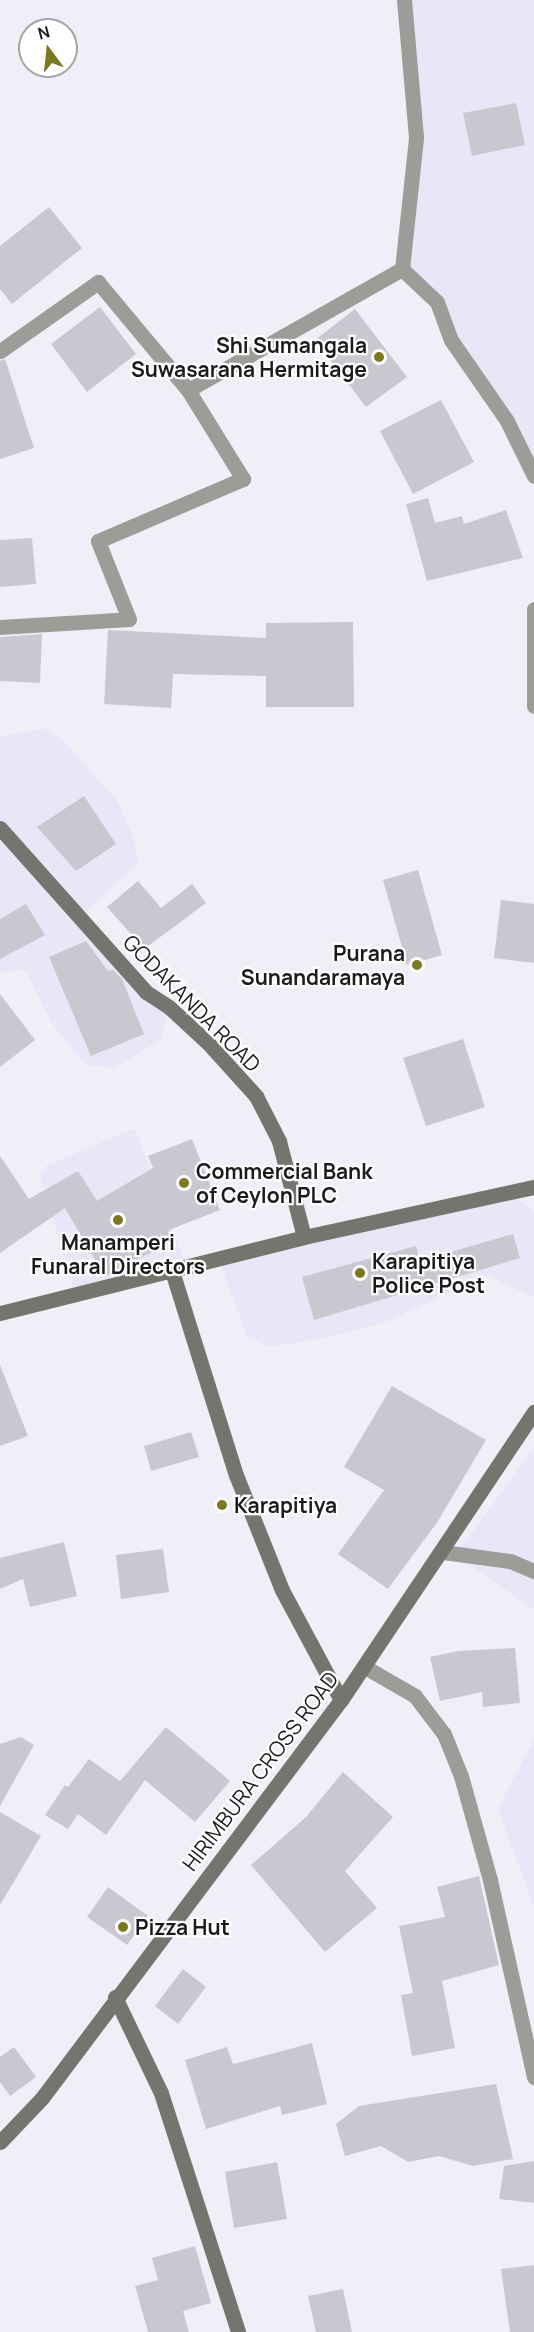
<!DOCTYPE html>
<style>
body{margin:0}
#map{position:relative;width:534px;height:2332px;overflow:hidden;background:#f0eff8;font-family:Manrope,sans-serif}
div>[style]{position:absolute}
.built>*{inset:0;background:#e8e6f7}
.building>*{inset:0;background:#c9c8d1}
.street>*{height:15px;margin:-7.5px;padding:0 7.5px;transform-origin:7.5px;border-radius:7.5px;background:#9c9d99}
.secondary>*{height:15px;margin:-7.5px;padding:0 7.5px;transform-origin:7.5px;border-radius:7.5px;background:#75756f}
.dots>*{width:16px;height:16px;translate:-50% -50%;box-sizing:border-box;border:3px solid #fff;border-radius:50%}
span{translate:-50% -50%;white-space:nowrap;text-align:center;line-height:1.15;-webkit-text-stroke:4.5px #fff;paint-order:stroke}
.poi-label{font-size:21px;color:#1b1b1e;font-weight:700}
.right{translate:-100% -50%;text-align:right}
.left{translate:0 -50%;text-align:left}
.street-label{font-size:21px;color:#1b1b1e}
.north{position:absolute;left:18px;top:18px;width:60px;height:60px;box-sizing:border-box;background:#fff;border:2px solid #a4a4a5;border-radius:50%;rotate:345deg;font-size:16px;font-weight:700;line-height:24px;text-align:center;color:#1b1b1e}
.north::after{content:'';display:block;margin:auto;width:21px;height:27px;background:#7b781f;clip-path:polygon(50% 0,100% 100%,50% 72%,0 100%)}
</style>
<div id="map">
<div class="built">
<div style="clip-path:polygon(404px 0,534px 0,534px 476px,437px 302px,402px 269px,416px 137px)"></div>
<div style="clip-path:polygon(44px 728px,64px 741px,118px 802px,133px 836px,139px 862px,80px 918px,169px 1007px,160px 1040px,114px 1068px,85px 1065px,52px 1023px,25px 970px,0 973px,0 737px)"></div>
<div style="clip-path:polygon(135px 1128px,187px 1268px,75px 1294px,40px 1176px,46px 1166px)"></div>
<div style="clip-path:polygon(511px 1195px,534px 1211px,534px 1297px,488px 1276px,383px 1323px,331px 1337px,270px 1347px,247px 1337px,219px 1259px)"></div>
<div style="clip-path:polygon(534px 1447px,534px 1610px,456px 1555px)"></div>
<div style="clip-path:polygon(534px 1739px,534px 1906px,498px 1809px)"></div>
</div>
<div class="building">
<div style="clip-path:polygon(516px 103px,525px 145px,472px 156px,463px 113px)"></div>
<div style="clip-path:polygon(49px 207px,82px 248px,12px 304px,0 289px,0 246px)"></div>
<div style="clip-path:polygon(100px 307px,136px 354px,87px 392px,51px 344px)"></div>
<div style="clip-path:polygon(355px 309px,407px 377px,366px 407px,315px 340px)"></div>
<div style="clip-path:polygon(5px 359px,34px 448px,0 459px,0 361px)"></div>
<div style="clip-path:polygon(441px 400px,474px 462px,413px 494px,380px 431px)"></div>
<div style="clip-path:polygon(428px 498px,435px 523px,462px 516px,464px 524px,506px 510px,523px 558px,427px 581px,406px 504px)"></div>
<div style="clip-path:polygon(32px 538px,36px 584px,0 587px,0 540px)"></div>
<div style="clip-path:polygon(353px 622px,354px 707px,266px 707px,266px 676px,173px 674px,171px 708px,104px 704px,108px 630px,266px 638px,266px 623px)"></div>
<div style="clip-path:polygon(42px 634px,40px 683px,0 681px,0 637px)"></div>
<div style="clip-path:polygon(84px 796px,116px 844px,76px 871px,37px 827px)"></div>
<div style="clip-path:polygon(418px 870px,442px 955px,407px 965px,383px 880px)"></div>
<div style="clip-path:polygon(138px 881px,161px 908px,192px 884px,206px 903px,144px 949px,107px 907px)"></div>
<div style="clip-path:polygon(501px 900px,534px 904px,534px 963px,494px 958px)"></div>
<div style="clip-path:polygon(26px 904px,45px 935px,0 959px,0 919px)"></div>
<div style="clip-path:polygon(86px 941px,108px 971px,113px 970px,122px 979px,144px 1034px,91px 1056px,49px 957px)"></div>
<div style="clip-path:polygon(0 994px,35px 1040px,0 1067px)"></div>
<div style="clip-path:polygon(463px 1039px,485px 1107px,426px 1126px,403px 1058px)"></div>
<div style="clip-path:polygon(192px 1139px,220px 1210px,169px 1230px,174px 1240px,105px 1277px,65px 1208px,0 1253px,0 1156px,29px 1199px,78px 1171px,97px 1201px,153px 1168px,148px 1156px)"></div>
<div style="clip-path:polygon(513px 1234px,520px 1258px,314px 1320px,302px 1277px,416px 1246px,420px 1261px)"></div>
<div style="clip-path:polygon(0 1365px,28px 1436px,0 1446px)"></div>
<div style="clip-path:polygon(392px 1386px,486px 1440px,438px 1521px,388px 1589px,338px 1554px,384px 1490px,344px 1467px)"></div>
<div style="clip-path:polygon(191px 1432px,199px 1457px,151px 1471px,144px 1446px)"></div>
<div style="clip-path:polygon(64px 1542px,77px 1596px,30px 1607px,23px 1579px,0 1589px,0 1558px)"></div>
<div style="clip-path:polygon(163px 1549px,169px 1592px,121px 1599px,116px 1555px)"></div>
<div style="clip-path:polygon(515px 1648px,520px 1703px,483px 1707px,482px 1692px,440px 1701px,430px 1657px,458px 1651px)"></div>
<div style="clip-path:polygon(166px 1727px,230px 1781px,195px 1822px,145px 1780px,106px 1835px,78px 1814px,68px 1829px,45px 1815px,65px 1785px,68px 1787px,89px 1759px,120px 1781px)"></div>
<div style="clip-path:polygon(21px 1737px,34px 1745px,0 1806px,0 1744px)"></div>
<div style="clip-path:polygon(343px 1772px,393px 1817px,345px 1871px,377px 1908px,325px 1952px,251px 1865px,306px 1817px)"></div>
<div style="clip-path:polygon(0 1812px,41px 1836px,0 1905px)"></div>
<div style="clip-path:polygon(479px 1876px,499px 1965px,442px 1981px,455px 2048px,412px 2056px,401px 1995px,413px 1993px,399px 1926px,445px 1917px,437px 1887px)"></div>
<div style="clip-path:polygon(108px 1887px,148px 1916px,127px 1945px,87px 1917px)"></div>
<div style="clip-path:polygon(183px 1969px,206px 1987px,178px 2024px,155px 2006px)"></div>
<div style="clip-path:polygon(312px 2043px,327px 2104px,282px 2115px,280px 2106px,206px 2129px,185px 2060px,227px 2047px,233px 2064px)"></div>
<div style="clip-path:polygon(14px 2047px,36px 2077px,10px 2096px,0 2082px,0 2057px)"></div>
<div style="clip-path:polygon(496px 2084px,513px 2159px,473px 2166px,439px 2156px,408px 2162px,381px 2146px,345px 2156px,336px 2124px,359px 2106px)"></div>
<div style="clip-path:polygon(534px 2161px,534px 2203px,499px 2199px,504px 2166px)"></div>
<div style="clip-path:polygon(277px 2162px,287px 2219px,234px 2228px,225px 2172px)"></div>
<div style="clip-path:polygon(195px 2246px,211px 2303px,183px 2311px,189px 2332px,148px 2332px,135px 2286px,158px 2280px,152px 2258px)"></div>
<div style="clip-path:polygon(534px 2265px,534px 2332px,510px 2332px,501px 2269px)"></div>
<div style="clip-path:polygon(343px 2289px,352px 2332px,316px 2332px,308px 2296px)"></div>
</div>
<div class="street">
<div style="left:402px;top:269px;width:133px;rotate:-83.9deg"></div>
<div style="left:416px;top:137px;width:138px;rotate:-95deg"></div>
<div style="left:402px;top:269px;width:48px;rotate:43.3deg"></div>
<div style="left:437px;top:302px;width:40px;rotate:69.8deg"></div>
<div style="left:451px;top:340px;width:98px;rotate:55.3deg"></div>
<div style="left:507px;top:421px;width:61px;rotate:63.9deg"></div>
<div style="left:0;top:351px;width:120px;rotate:-35.1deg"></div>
<div style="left:98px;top:282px;width:141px;rotate:50.2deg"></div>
<div style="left:188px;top:390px;width:246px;rotate:-29.5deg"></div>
<div style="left:534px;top:609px;width:97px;rotate:90deg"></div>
<div style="left:0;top:627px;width:129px;rotate:-3.5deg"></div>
<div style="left:129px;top:619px;width:84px;rotate:-111.7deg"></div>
<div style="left:98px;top:541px;width:158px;rotate:-23.2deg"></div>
<div style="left:243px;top:479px;width:105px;rotate:-121.7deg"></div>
<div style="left:443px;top:1552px;width:68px;rotate:7.7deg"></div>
<div style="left:510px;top:1561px;width:26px;rotate:23deg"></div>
<div style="left:365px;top:1667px;width:58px;rotate:30.1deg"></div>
<div style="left:415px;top:1696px;width:48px;rotate:52.7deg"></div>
<div style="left:444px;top:1734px;width:45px;rotate:68deg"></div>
<div style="left:461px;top:1776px;width:108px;rotate:74.4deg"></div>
<div style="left:490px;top:1880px;width:202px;rotate:77.4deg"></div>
</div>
<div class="secondary">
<div style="left:0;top:828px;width:220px;rotate:48.3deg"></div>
<div style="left:146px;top:992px;width:27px;rotate:33deg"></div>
<div style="left:169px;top:1007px;width:53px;rotate:42.7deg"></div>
<div style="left:208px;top:1043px;width:72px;rotate:47.8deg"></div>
<div style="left:256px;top:1096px;width:51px;rotate:62.9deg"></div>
<div style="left:279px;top:1141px;width:99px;rotate:75.4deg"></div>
<div style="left:172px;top:1271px;width:214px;rotate:72.6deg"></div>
<div style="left:236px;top:1475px;width:124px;rotate:68.2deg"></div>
<div style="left:282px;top:1590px;width:125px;rotate:61.8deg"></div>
<div style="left:0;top:1313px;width:313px;rotate:-14deg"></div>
<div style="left:304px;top:1237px;width:235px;rotate:-12.3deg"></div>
<div style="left:115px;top:1997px;width:106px;rotate:64.4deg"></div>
<div style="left:161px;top:2093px;width:251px;rotate:72.1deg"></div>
<div style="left:0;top:2142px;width:61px;rotate:-46.3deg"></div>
<div style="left:42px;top:2098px;width:498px;rotate:-53.1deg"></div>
<div style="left:341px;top:1700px;width:347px;rotate:-56.2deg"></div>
</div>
<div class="dots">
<div style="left:379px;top:357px;background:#7b781f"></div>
<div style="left:417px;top:965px;background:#7b781f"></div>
<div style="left:184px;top:1183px;background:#7b781f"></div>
<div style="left:118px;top:1220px;background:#7b781f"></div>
<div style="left:360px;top:1273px;background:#7b781f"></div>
<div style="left:222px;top:1505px;background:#7b781f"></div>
<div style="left:123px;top:1927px;background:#7b781f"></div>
</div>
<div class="poi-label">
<span class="right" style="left:367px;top:357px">Shi Sumangala<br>Suwasarana Hermitage</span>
<span class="right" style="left:405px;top:965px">Purana<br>Sunandaramaya</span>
<span class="left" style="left:196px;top:1183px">Commercial Bank<br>of Ceylon PLC</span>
<span style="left:118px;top:1254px">Manamperi<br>Funaral Directors</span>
<span class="left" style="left:372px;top:1273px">Karapitiya<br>Police Post</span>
<span class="left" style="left:234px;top:1505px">Karapitiya</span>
<span class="left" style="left:135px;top:1927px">Pizza Hut</span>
</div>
<div class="street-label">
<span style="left:192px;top:1003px;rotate:45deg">GODAKANDA ROAD</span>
<span style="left:260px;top:1771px;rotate:-53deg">HIRIMBURA CROSS ROAD</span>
</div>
<div class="north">N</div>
</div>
